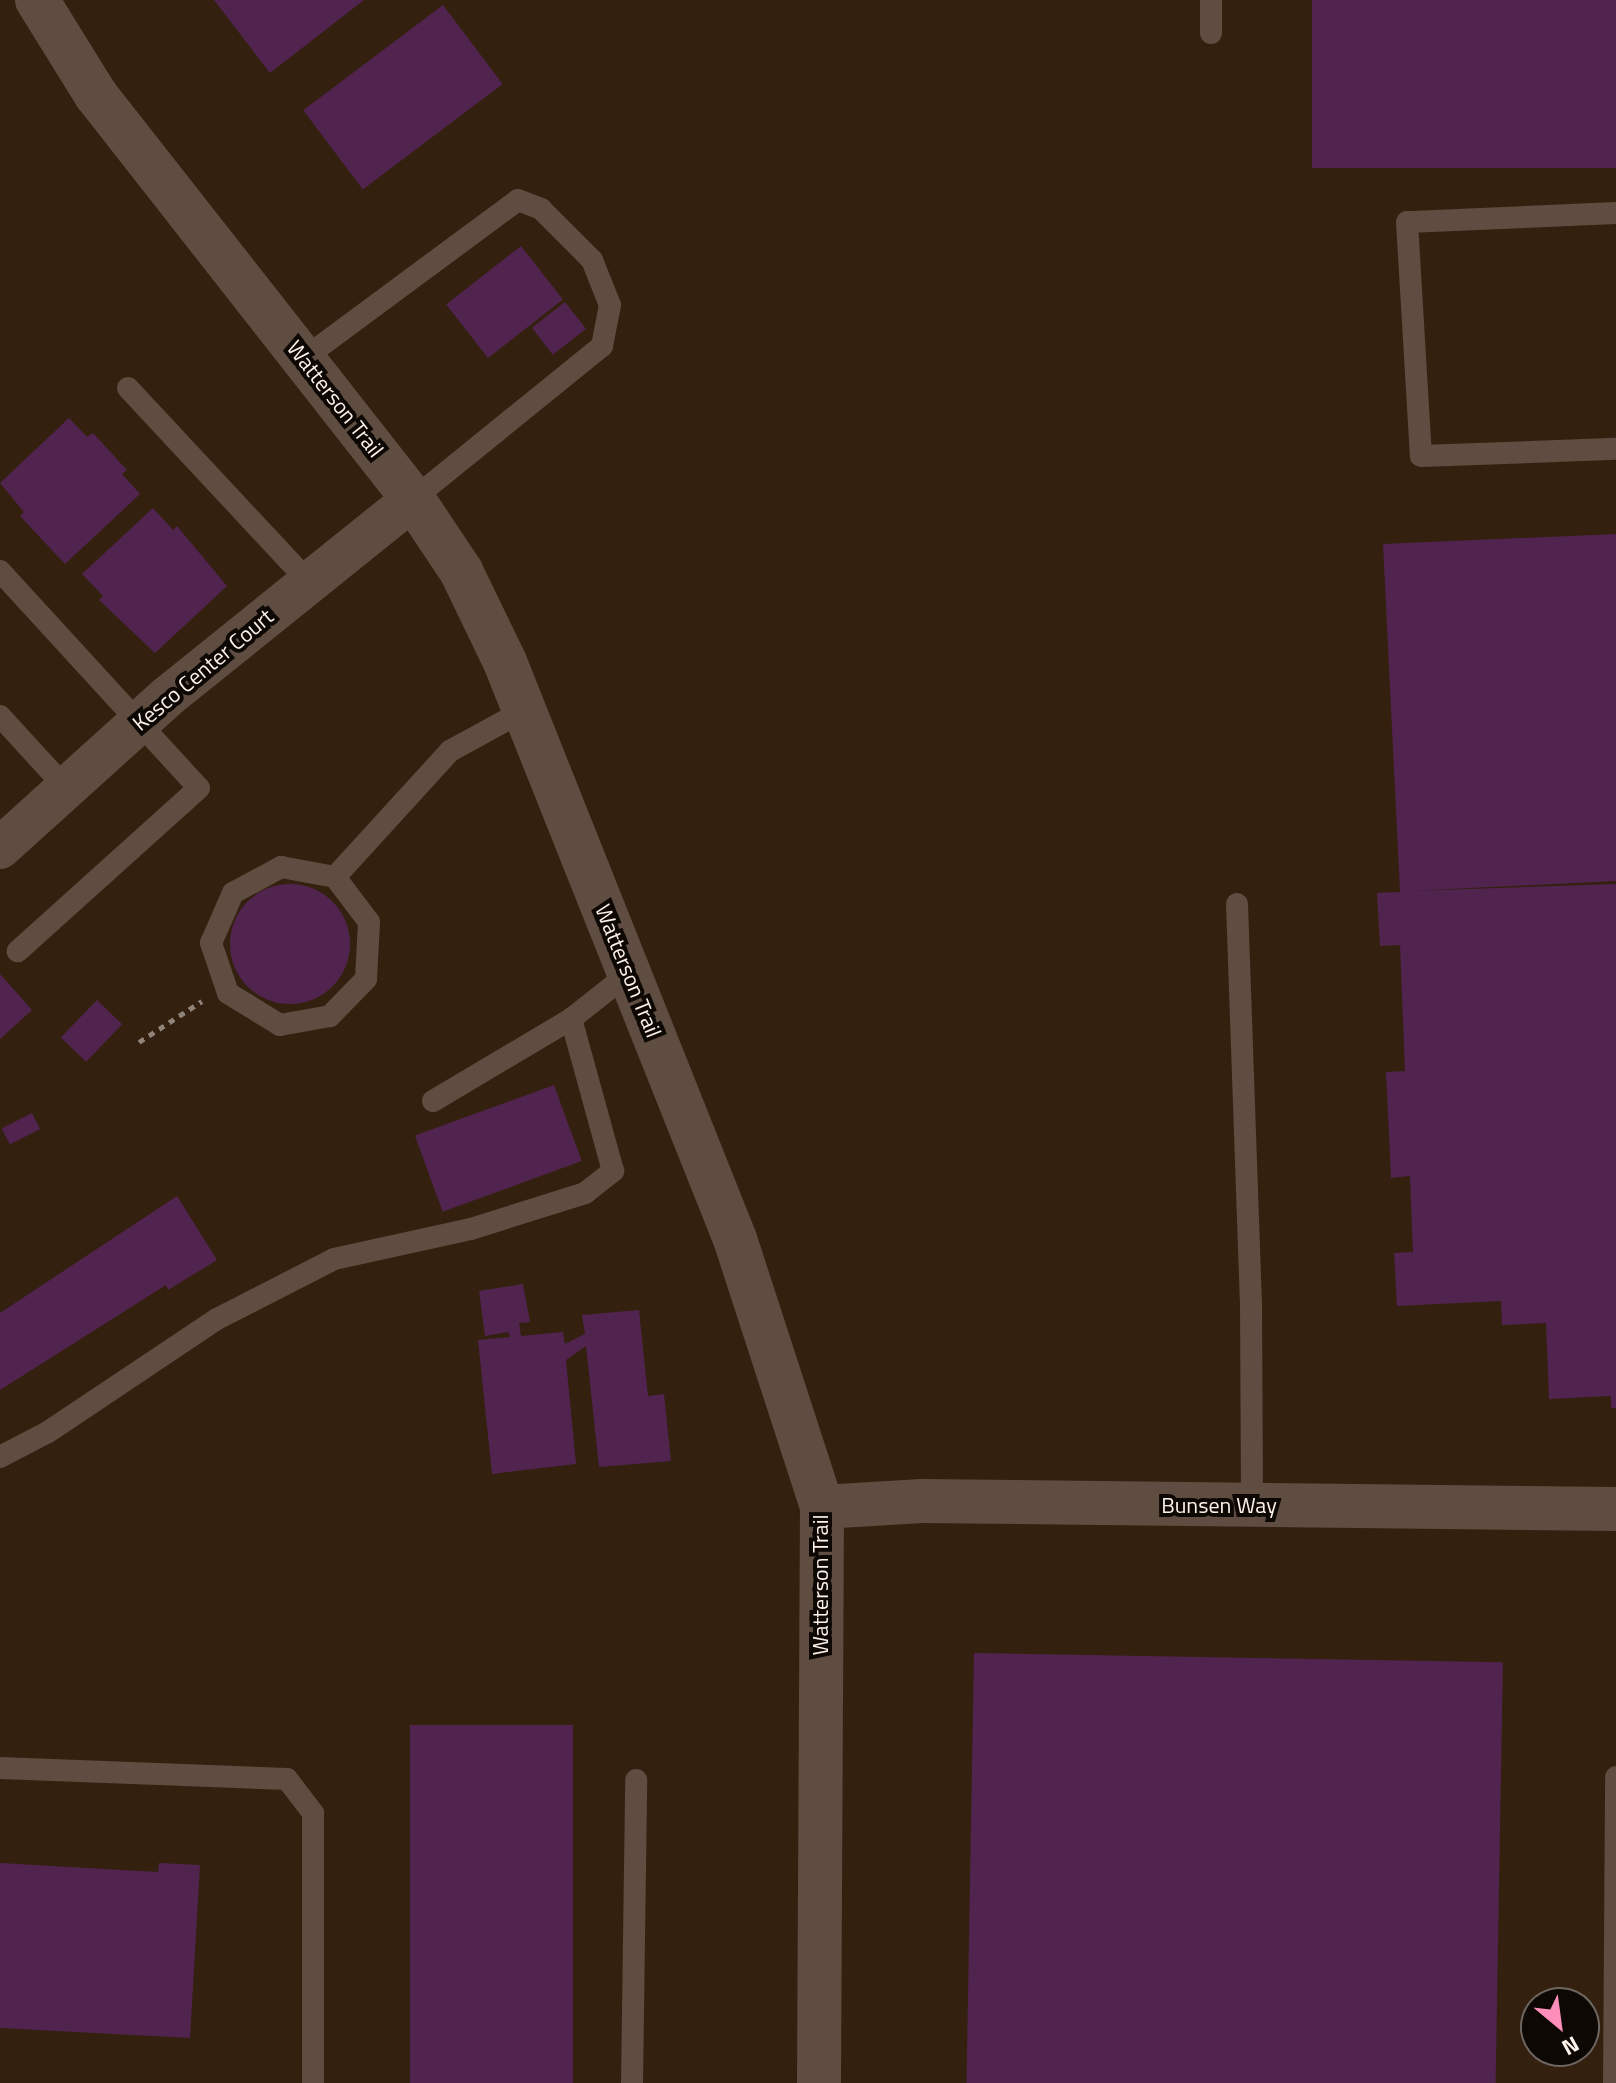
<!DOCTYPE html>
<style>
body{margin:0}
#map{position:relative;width:1616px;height:2083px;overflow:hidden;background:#2a1b10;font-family:"Titillium Web",sans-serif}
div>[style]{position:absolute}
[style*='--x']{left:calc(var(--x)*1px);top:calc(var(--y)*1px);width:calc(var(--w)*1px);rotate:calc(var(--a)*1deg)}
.built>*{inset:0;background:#34200f}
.building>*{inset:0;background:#50244f;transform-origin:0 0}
.round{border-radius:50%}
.path>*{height:5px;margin-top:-2.5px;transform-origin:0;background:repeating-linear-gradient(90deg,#8f8379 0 6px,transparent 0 12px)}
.lane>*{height:22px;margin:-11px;padding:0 11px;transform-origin:11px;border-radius:11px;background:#5e4d40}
.street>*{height:42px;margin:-21px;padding:0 21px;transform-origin:21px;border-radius:21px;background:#5e4d40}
.secondary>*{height:44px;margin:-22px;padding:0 22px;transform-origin:22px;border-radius:22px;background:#5e4d40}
span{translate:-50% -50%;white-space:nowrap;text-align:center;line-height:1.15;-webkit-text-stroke:8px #0e0804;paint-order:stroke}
.street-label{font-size:22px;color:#fcf2ea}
.north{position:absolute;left:1520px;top:1987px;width:80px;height:80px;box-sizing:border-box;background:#0e0804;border:2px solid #6d6660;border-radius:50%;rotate:151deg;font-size:22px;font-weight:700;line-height:32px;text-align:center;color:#fcf2ea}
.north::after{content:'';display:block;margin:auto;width:28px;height:36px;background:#ff8eba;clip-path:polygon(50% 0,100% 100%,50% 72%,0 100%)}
</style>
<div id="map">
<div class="built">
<div style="clip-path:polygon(evenodd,0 0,1616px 0,1616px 2083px,0 2083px,0 0,1536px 2003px,1584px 2003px,1584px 2051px,1536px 2051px,1536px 2003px)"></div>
</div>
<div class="building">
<div style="clip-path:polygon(214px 0,364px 0,270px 73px)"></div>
<div style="left:1312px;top:0;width:304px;height:168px"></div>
<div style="left:443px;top:5px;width:99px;height:175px;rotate:53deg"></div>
<div style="left:521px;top:246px;width:68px;height:95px;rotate:52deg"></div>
<div style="left:565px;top:302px;width:34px;height:42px;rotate:52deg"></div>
<div style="clip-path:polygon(69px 418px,87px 437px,93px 433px,127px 470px,122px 474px,140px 494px,65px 564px,20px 516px,24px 512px,0 483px)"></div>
<div style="clip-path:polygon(153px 508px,173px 530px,177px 526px,227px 586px,155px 653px,99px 600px,103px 596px,82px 574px)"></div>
<div style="clip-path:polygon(1616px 534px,1616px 881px,1409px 891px,1616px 884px,1616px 1408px,1611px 1408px,1611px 1396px,1549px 1399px,1546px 1323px,1502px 1325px,1501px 1301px,1397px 1306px,1394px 1253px,1413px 1252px,1410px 1176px,1391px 1178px,1386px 1072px,1405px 1071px,1400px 945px,1380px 946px,1377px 893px,1400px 892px,1383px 544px)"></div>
<div class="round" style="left:230px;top:884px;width:120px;height:120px"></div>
<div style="clip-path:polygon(0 974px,32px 1010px,0 1039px)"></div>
<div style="left:97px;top:1000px;width:35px;height:52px;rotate:44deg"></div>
<div style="left:554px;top:1085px;width:81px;height:148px;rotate:70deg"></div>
<div style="left:32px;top:1113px;width:18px;height:34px;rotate:63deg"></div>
<div style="clip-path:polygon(177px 1196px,217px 1260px,168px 1290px,166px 1285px,0 1390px,0 1313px)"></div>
<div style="clip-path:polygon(523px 1284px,530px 1322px,519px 1323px,521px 1336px,563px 1332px,565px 1344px,585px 1334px,582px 1315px,639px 1310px,648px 1396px,664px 1394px,671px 1461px,599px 1467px,586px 1346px,566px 1360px,576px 1464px,492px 1474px,478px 1340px,510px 1337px,508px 1332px,485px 1336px,479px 1291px)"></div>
<div style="left:974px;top:1653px;width:529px;height:430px;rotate:1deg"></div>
<div style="left:410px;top:1725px;width:163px;height:358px"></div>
<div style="clip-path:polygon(0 1863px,158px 1872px,159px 1863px,200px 1865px,190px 2038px,0 2028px)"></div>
</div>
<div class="path">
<div style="--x:139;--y:1042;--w:75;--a:-33.1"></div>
</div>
<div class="lane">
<div style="--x:1211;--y:0;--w:33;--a:90"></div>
<div style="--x:1616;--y:213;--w:209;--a:177.5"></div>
<div style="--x:1407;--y:222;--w:234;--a:86.6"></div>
<div style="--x:1421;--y:456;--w:195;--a:-2.1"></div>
<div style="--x:303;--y:359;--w:267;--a:-36.5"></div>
<div style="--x:518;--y:200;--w:25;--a:21"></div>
<div style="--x:541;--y:209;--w:72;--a:45"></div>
<div style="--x:592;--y:260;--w:48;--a:68.2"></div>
<div style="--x:610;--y:305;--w:42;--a:101"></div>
<div style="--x:602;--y:346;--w:243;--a:141"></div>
<div style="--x:128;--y:388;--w:265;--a:47"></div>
<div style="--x:0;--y:571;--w:294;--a:47.5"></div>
<div style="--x:199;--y:788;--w:244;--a:138"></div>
<div style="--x:0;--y:716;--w:98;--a:47.5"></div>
<div style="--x:335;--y:877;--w:56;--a:52.9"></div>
<div style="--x:369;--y:922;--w:57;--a:93"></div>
<div style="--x:366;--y:979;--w:52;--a:134.2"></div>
<div style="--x:330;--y:1016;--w:51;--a:169.8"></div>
<div style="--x:280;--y:1025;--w:61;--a:-148.4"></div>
<div style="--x:228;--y:993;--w:53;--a:-108.8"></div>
<div style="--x:211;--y:943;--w:55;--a:-66.3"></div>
<div style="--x:233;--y:893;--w:55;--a:-28.4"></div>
<div style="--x:281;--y:867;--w:55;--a:10.5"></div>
<div style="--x:335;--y:877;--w:171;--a:-47.6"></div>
<div style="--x:450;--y:751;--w:85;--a:-28.7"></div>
<div style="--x:1237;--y:904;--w:401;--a:88"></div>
<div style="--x:1251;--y:1305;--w:201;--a:89.7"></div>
<div style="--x:433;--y:1101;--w:161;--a:-30.7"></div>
<div style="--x:0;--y:1457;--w:54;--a:-27.5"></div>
<div style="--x:48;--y:1432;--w:203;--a:-33.8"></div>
<div style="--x:217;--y:1319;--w:131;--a:-27.1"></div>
<div style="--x:334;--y:1259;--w:140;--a:-12.4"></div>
<div style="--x:471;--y:1229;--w:120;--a:-17.5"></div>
<div style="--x:585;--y:1193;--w:36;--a:-38"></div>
<div style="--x:613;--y:1171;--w:158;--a:-105.4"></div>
<div style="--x:571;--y:1019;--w:74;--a:-38.4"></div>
<div style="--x:0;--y:1768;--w:287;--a:2.2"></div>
<div style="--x:287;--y:1779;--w:43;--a:52.6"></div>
<div style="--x:313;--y:1813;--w:270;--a:90"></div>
<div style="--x:632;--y:2083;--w:303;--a:-89.2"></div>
<div style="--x:1614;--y:2083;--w:306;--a:-89.6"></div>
</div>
<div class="street">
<div style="--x:0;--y:848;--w:225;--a:-42.1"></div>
<div style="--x:167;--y:697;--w:316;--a:-38.8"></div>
</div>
<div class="secondary">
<div style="--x:37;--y:0;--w:112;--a:58.2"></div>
<div style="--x:96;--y:95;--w:514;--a:51.88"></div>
<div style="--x:413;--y:499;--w:87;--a:56.3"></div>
<div style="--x:461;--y:571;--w:101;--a:64.2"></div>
<div style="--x:505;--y:662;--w:621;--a:68.27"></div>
<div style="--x:735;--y:1239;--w:282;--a:72"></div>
<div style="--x:822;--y:1507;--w:576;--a:90.3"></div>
<div style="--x:822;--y:1507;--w:100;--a:-3.4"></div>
<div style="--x:922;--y:1501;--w:694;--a:0.66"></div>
</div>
<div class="street-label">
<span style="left:335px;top:399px;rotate:52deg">Watterson Trail</span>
<span style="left:203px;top:670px;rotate:-40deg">Kesco Center Court</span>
<span style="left:628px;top:971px;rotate:68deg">Watterson Trail</span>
<span style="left:1219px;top:1506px">Bunsen Way</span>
<span style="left:821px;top:1585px;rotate:-90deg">Watterson Trail</span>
</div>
<div class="north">N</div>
</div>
